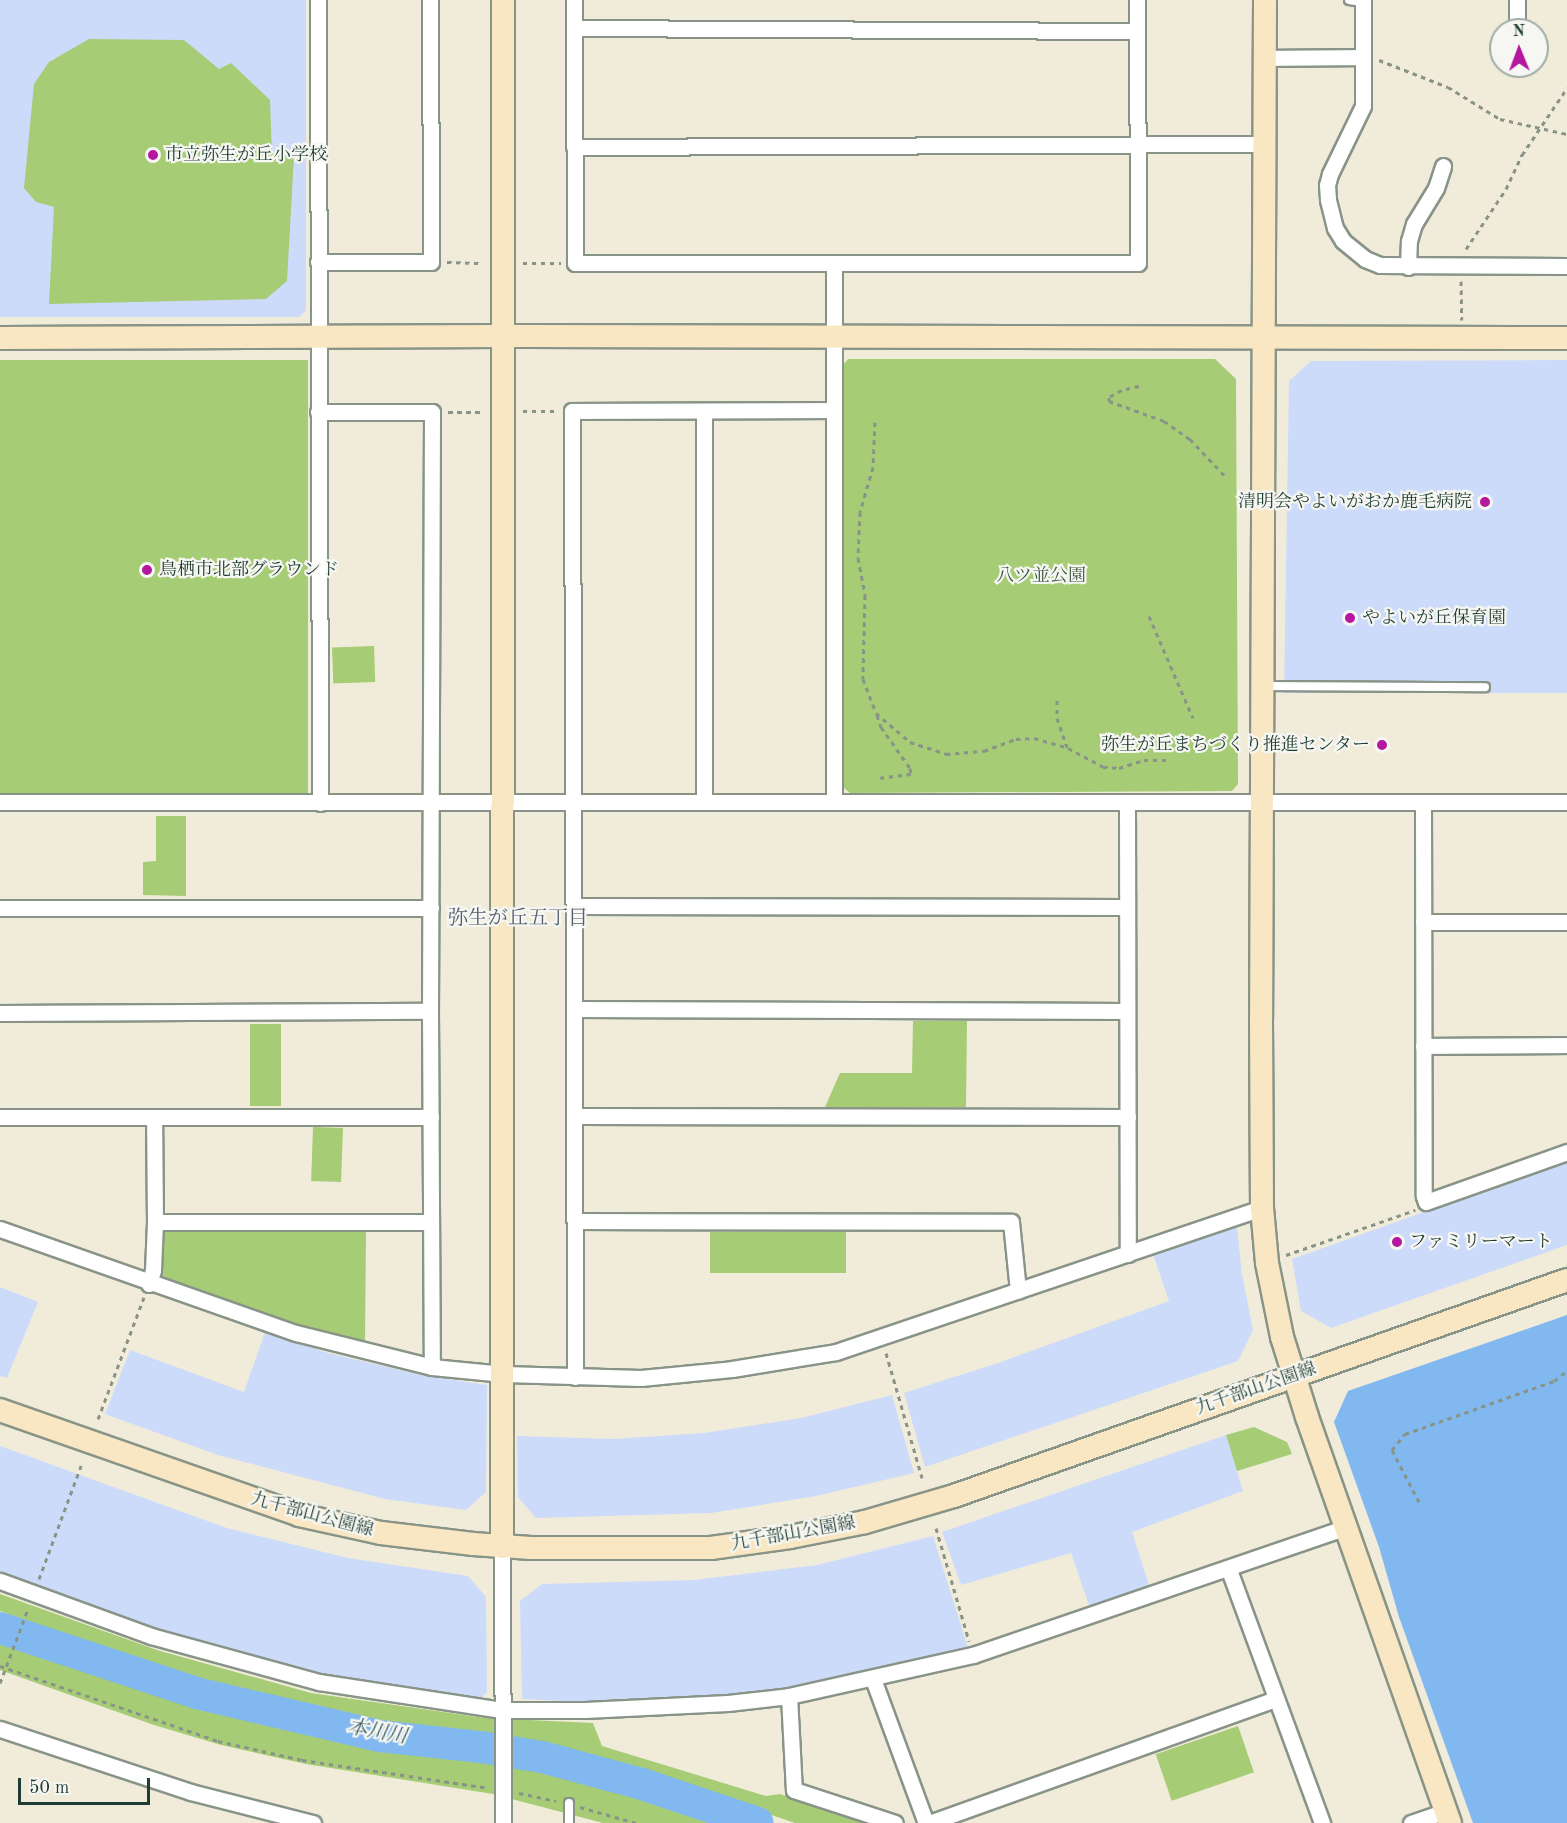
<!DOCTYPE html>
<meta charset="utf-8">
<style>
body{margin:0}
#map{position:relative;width:1567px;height:1823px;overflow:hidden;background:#f1ecda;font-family:"Old Standard TT","Noto Serif JP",serif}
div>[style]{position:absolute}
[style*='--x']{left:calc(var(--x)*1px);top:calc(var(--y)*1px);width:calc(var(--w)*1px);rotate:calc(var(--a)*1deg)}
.built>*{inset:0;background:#cddbfa}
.green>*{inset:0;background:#a6cc75;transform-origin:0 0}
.water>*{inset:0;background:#81b8f0}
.river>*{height:32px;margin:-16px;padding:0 16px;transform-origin:16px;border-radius:16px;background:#81b8f0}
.path>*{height:3px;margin-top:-1.5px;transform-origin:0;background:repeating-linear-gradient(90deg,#889487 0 4.5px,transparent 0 9px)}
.roads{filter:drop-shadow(2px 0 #889487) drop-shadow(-2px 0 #889487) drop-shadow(0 2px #889487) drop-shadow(0 -2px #889487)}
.lane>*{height:8px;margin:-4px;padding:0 4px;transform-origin:4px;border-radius:4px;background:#fff}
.street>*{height:15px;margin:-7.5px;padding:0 7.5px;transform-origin:7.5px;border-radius:7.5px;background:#fff}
.secondary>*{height:22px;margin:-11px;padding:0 11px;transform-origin:11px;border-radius:11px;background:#f9e7c3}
.dots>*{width:16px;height:16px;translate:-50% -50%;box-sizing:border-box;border:3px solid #f6f6f2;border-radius:50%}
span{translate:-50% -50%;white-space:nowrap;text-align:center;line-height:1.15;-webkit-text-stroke:4.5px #f6f6f2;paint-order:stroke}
.poi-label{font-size:18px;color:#1f3d34}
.left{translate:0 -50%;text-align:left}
.right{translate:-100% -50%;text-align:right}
.park-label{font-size:18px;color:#3a5a41}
.street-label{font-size:18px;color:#1f3d34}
.neighbourhood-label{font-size:20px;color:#545e6e}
.water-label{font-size:20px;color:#385c63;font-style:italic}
.north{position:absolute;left:1489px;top:18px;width:60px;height:60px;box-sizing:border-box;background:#f6f6f2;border:2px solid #a0aca6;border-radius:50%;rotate:359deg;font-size:16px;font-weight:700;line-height:24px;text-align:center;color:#1f3d34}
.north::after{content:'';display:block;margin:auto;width:21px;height:27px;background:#b5179e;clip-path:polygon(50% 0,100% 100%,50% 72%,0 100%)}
.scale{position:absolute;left:18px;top:1778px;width:132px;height:27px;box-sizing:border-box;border:3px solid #1f3d34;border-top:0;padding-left:8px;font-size:18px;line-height:21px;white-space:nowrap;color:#1f3d34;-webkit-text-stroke:4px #f6f6f2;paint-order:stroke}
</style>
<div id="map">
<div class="built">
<div style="clip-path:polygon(0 0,306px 0,306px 310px,300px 317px,0 317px)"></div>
<div style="clip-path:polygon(1567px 360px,1567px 693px,1284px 693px,1289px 381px,1311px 361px)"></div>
<div style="clip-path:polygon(1567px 1161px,1567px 1245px,1331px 1328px,1301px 1311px,1292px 1259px)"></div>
<div style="clip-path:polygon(1234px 1224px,1237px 1228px,1242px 1274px,1253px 1330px,1238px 1361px,925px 1467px,904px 1393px,998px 1363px,1169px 1301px,1152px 1251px)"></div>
<div style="clip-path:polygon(0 1287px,38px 1302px,7px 1378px,0 1376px)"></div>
<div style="clip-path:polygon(265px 1332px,328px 1353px,421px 1375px,487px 1385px,486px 1492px,466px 1510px,385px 1499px,218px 1455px,105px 1414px,130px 1350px,244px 1392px)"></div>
<div style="clip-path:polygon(892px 1395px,914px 1473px,816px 1496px,711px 1513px,536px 1518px,518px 1497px,517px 1436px,614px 1439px,704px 1433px,801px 1418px)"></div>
<div style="clip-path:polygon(1226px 1435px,1243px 1491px,1132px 1532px,1150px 1588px,1090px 1608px,1071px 1553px,961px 1585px,942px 1532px)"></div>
<div style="clip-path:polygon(0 1446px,227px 1528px,348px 1558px,468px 1576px,486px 1597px,487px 1692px,480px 1699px,326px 1677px,188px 1641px,0 1574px)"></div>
<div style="clip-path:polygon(933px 1536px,968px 1648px,822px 1683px,701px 1698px,585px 1702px,522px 1699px,520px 1601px,542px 1584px,694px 1580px,817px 1565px)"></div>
</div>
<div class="green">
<div style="clip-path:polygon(89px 39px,184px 40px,219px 69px,231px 63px,270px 100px,272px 153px,294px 157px,287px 281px,266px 299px,49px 304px,54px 207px,36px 202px,24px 188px,34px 84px,49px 62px)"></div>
<div style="clip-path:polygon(848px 359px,1215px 359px,1236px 379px,1238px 784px,1232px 791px,850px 793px,844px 788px,843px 365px)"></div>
<div style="left:0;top:360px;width:308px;height:434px"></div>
<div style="left:374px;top:646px;width:36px;height:42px;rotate:88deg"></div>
<div style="clip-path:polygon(156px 816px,186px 816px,186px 896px,143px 895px,143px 862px,156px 861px)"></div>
<div style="clip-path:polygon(913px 1021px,967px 1021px,966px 1107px,825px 1107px,840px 1073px,912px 1073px)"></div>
<div style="left:250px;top:1024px;width:31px;height:82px"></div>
<div style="left:313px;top:1127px;width:30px;height:54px;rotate:2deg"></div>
<div style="clip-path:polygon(168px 1228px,366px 1229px,365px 1344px,310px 1329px,167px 1281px,162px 1274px,162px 1234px)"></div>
<div style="left:710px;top:1232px;width:136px;height:41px"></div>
<div style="clip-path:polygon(1254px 1427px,1287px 1442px,1292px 1454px,1237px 1471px,1226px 1435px)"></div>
<div style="clip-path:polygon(0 1594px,157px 1650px,311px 1693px,485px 1718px,593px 1723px,602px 1746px,766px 1796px,780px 1794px,864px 1823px,795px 1823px,629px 1767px,530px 1743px,370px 1721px,235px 1693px,0 1611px)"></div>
<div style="clip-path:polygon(0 1635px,235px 1717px,372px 1746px,499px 1763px,620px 1790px,716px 1823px,603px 1823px,493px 1794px,306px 1764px,221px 1745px,154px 1725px,0 1670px)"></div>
<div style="left:1238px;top:1726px;width:49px;height:87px;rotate:71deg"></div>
</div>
<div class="water">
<div style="clip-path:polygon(1567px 1315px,1567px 1823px,1473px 1823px,1399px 1617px,1379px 1547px,1334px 1422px,1348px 1391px)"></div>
</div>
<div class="river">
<div style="--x:0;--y:1628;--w:206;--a:18.3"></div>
<div style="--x:196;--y:1693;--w:188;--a:13.2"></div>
<div style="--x:379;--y:1736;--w:103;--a:6.2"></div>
<div style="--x:481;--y:1747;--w:62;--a:9.3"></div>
<div style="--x:542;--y:1757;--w:104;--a:15.1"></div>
<div style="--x:642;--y:1784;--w:122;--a:18.6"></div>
</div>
<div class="path">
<div style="--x:1379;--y:60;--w:74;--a:21.4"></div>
<div style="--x:1448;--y:87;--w:61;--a:31.6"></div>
<div style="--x:1500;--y:119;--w:69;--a:12.6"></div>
<div style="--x:1466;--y:249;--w:72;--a:-56.3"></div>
<div style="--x:1506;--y:189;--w:38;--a:-65"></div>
<div style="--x:1522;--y:155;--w:81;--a:-56.1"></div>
<div style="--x:447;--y:262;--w:36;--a:2"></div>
<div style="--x:523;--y:263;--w:38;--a:0"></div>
<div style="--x:1461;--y:281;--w:39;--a:89"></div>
<div style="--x:1139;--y:386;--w:17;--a:167"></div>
<div style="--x:1122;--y:390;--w:15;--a:152"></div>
<div style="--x:1109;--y:397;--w:4;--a:90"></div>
<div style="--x:1109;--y:401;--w:59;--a:20"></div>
<div style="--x:1164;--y:421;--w:32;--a:35"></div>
<div style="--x:1190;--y:439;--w:51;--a:46.6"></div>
<div style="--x:523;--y:411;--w:32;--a:0"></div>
<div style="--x:448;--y:412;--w:35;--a:0"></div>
<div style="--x:875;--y:422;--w:45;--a:92.5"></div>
<div style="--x:873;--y:467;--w:47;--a:106.1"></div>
<div style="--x:860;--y:512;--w:46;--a:92.5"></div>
<div style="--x:858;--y:558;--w:38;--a:79"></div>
<div style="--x:865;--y:595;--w:84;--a:91.4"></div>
<div style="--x:863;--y:679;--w:36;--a:69"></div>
<div style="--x:876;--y:713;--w:45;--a:40.5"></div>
<div style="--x:910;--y:742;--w:38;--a:18"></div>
<div style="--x:946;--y:754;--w:38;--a:-5"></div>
<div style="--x:984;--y:751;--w:34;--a:-21"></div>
<div style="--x:1016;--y:739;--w:18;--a:-3"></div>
<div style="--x:1034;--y:738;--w:35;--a:16"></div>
<div style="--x:1068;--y:748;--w:40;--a:28"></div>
<div style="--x:1103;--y:767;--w:16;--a:4"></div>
<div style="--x:1119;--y:768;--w:26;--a:-18"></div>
<div style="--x:1144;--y:760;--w:25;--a:0"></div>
<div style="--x:1149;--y:616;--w:111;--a:66.7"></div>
<div style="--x:1057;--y:700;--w:18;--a:90"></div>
<div style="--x:1057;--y:718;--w:31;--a:71"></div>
<div style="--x:877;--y:715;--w:13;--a:72"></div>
<div style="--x:881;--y:727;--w:50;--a:54.7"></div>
<div style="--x:910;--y:768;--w:6;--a:81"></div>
<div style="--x:911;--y:774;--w:31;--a:173"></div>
<div style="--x:1286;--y:1255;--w:137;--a:-19.2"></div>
<div style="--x:886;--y:1353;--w:130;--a:73.9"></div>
<div style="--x:98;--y:1419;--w:130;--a:-69.3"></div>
<div style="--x:1419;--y:1502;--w:59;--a:-117.4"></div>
<div style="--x:1392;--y:1450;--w:21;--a:-51"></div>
<div style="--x:1405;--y:1434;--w:158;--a:-19.6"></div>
<div style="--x:1554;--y:1381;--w:16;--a:-38"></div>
<div style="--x:936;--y:1528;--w:118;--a:73.7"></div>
<div style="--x:39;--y:1579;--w:121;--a:-69.6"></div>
<div style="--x:0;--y:1666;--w:231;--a:19"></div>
<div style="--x:218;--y:1741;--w:86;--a:12.7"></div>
<div style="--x:302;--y:1760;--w:189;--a:8.5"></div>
<div style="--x:0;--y:1683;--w:79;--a:-69.3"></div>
<div style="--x:519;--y:1793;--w:38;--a:12"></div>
<div style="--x:580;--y:1807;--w:58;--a:15.9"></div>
</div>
<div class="roads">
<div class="lane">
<div style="--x:1349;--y:0;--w:13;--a:9"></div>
<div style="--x:1265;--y:686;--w:220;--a:0.3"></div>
<div style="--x:569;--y:1803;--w:20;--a:90"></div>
</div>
<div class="street">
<div style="--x:318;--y:0;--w:803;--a:89.86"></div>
<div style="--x:574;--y:0;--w:263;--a:89.8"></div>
<div style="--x:575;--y:263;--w:563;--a:0"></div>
<div style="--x:1138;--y:263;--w:263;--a:-90.2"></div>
<div style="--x:1363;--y:0;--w:106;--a:90"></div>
<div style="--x:1363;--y:106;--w:76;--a:115.9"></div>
<div style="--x:1330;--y:174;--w:11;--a:105"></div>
<div style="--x:1327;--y:185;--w:15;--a:86"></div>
<div style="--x:1328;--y:200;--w:29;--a:76"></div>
<div style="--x:1335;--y:228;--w:15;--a:58"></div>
<div style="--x:1343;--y:241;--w:28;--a:39"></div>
<div style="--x:1365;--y:259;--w:16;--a:22"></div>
<div style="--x:1380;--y:265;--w:187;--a:0.3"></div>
<div style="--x:1517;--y:0;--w:30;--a:90"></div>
<div style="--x:574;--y:28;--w:563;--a:0.31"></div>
<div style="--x:1265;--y:58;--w:97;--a:-0.6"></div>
<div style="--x:574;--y:147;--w:691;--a:-0.25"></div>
<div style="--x:318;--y:262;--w:113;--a:0"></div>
<div style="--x:431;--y:262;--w:262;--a:-90.2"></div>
<div style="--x:1408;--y:267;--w:26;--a:-88"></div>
<div style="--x:1409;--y:241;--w:18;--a:-74"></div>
<div style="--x:1414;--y:224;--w:42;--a:-58.6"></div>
<div style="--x:1436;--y:188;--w:23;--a:-72"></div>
<div style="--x:318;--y:412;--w:114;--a:0"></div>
<div style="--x:432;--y:412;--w:599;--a:90.19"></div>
<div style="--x:430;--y:1011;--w:356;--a:89.7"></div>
<div style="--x:704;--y:801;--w:390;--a:-90"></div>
<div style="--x:834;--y:801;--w:538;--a:-90"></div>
<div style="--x:0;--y:802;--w:1567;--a:0"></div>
<div style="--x:1127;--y:802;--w:452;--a:89.9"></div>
<div style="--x:1423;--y:802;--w:394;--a:89.9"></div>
<div style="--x:1424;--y:1196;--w:6;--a:72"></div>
<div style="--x:1426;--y:1202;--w:150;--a:-19.5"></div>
<div style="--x:574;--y:906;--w:553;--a:0.1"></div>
<div style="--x:0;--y:908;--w:431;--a:0"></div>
<div style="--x:1423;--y:922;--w:144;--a:0"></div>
<div style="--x:575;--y:1009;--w:552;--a:0.21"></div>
<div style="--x:0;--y:1013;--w:430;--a:-0.3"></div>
<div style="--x:1423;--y:1046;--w:144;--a:-0.4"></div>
<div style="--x:574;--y:1116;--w:554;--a:0.1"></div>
<div style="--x:0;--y:1117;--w:431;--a:0"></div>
<div style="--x:575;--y:1221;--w:436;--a:0.1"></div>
<div style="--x:1011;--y:1222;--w:69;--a:84.2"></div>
<div style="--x:155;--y:1222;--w:276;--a:0"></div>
<div style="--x:0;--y:1229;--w:314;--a:19.4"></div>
<div style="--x:296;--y:1333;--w:140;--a:14"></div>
<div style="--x:432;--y:1367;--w:72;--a:5.6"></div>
<div style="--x:504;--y:1374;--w:137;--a:1.7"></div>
<div style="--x:641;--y:1378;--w:91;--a:-5.6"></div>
<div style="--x:732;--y:1369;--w:105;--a:-9.3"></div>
<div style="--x:836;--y:1352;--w:450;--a:-18.7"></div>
<div style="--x:149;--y:1284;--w:15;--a:-74"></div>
<div style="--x:153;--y:1270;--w:48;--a:-87.6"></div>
<div style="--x:155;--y:1222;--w:105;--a:-90.5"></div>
<div style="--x:575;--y:1377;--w:966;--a:-90.18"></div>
<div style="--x:572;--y:411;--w:262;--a:-0.2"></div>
<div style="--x:502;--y:1547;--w:276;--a:89.8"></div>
<div style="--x:1229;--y:1570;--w:270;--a:69.8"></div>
<div style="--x:0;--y:1581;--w:161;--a:20"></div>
<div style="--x:151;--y:1636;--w:174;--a:15.3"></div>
<div style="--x:319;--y:1682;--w:185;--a:8.7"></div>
<div style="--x:502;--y:1710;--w:83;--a:0"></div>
<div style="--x:585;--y:1710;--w:143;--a:-2.8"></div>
<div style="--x:728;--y:1703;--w:61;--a:-6.5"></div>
<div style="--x:789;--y:1696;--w:189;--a:-12.6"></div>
<div style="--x:973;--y:1655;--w:394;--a:-18.9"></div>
<div style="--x:873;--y:1679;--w:153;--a:69.8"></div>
<div style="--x:789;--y:1696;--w:94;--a:87"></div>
<div style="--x:794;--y:1790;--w:106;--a:18.1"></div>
<div style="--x:0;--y:1729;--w:201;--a:18.3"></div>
<div style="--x:191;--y:1792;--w:126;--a:14.3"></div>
<div style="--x:929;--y:1823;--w:368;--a:-19.7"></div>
<div style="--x:1411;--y:1823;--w:37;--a:-19"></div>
</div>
<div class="secondary">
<div style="--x:1265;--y:0;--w:1019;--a:90.22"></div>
<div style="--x:1261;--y:1019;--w:189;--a:89.7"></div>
<div style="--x:1262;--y:1208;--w:55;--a:84.8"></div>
<div style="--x:1267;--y:1263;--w:76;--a:78.5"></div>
<div style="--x:1282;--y:1337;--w:84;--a:72.6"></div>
<div style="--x:1307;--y:1417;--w:430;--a:70.6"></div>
<div style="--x:0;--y:338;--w:527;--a:-0.22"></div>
<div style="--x:527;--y:336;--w:1040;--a:0.11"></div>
<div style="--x:0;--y:1410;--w:317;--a:19.3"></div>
<div style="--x:299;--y:1515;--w:84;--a:12.4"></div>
<div style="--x:381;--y:1533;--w:93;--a:6.8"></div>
<div style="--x:473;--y:1544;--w:58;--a:3.9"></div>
<div style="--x:531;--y:1548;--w:180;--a:0"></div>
<div style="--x:711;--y:1548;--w:80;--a:-7.9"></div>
<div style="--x:790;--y:1537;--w:76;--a:-11.3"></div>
<div style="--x:865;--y:1522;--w:93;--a:-16.3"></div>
<div style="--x:954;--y:1496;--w:650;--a:-19.41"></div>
<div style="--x:502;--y:1547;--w:1547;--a:-89.96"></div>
</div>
</div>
<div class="dots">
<div style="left:153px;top:155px;background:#b5179e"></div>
<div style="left:1485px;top:502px;background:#b5179e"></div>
<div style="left:147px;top:570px;background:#b5179e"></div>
<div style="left:1350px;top:618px;background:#b5179e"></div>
<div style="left:1382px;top:745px;background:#b5179e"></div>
<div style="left:1397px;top:1242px;background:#b5179e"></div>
</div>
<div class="poi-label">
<span class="left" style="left:165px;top:155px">市立弥生が丘小学校</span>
<span class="right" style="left:1472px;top:502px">清明会やよいがおか鹿毛病院</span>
<span class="left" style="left:159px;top:570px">鳥栖市北部グラウンド</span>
<span class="left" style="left:1362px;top:618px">やよいが丘保育園</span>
<span class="right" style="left:1370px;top:745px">弥生が丘まちづくり推進センター</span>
<span class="left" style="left:1409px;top:1242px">ファミリーマート</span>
</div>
<div class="park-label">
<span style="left:1041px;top:576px">八ツ並公園</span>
</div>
<div class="street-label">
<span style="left:1256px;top:1389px;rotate:-19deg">九千部山公園線</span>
<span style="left:312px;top:1515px;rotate:15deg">九千部山公園線</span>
<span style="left:793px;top:1534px;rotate:-10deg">九千部山公園線</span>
</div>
<div class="neighbourhood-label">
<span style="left:518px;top:919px">弥生が丘五丁目</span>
</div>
<div class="water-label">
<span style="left:377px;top:1733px;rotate:10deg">本川川</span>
</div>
<div class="north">N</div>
<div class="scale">50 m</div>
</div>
